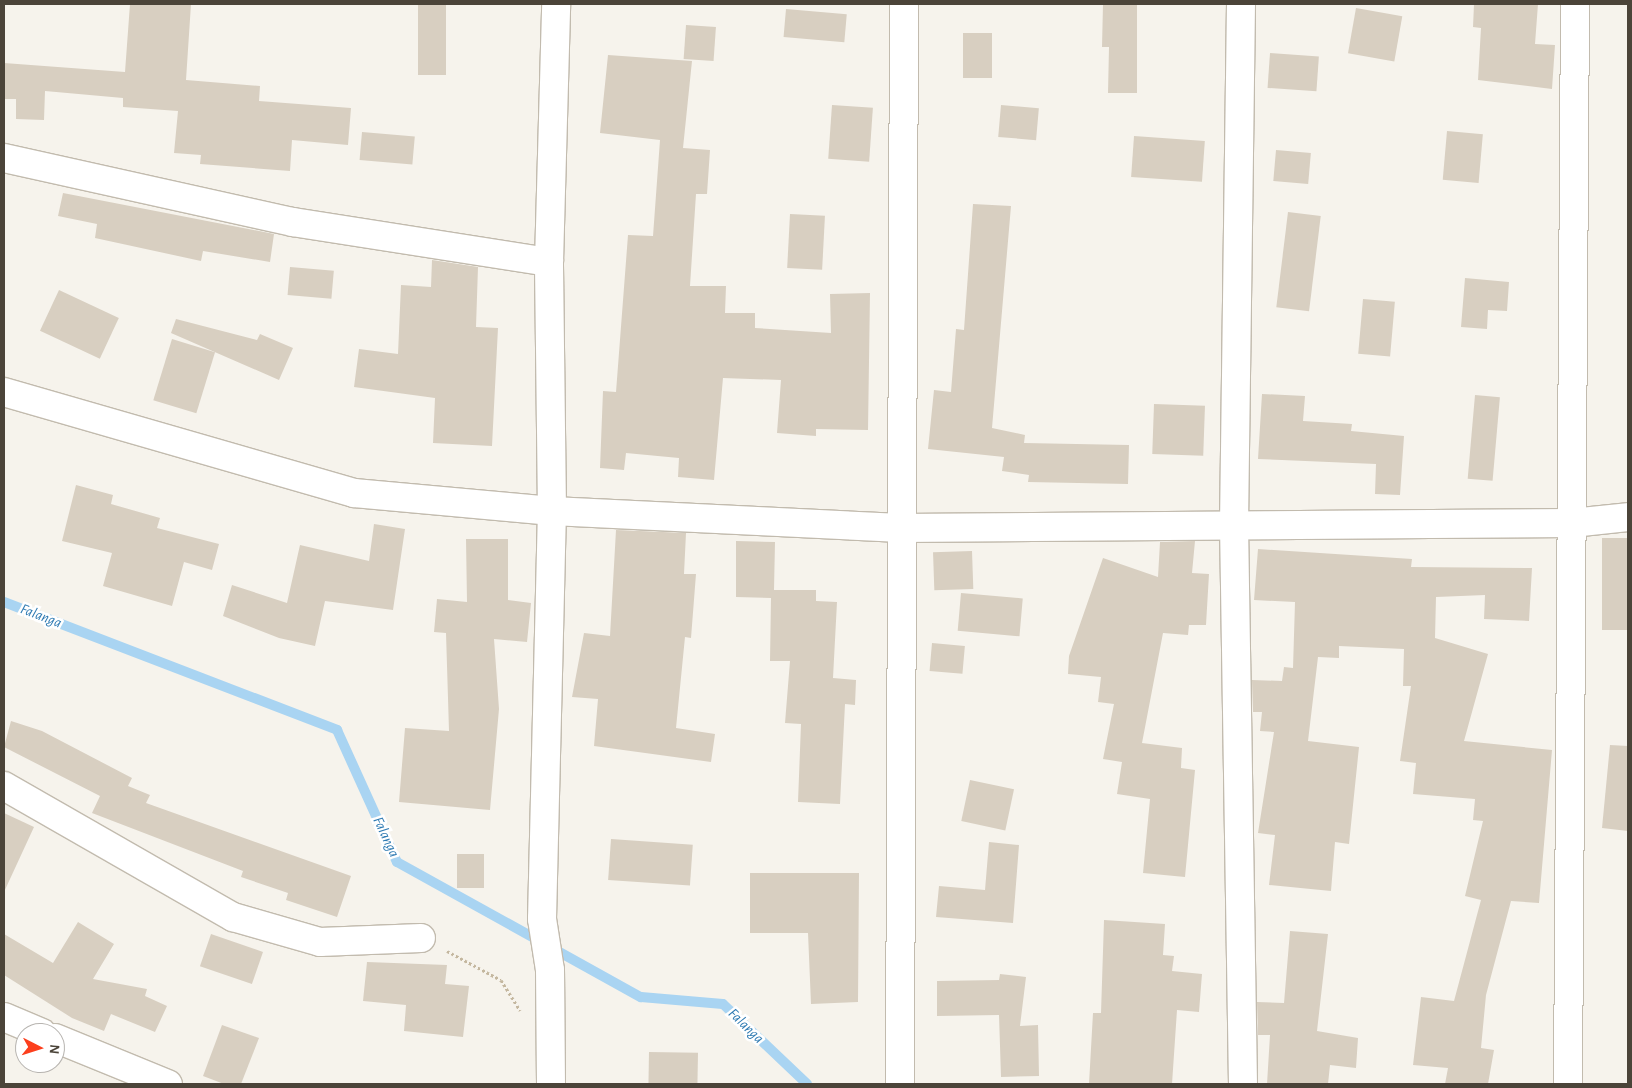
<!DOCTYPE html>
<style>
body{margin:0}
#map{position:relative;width:1632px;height:1088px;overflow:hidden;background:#f6f3ec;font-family:"Alegreya Sans",sans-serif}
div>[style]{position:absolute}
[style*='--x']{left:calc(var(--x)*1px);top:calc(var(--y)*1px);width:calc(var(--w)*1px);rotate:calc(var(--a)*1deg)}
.stream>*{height:10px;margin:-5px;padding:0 5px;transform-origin:5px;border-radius:5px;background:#a9d4f2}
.building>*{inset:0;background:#d8cfc1;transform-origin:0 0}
.path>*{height:3px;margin-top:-1.5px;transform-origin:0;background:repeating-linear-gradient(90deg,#c4b79f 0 2.5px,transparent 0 5px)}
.roads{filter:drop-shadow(1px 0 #c2bbae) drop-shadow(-1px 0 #c2bbae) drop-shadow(0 1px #c2bbae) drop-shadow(0 -1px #c2bbae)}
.minor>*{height:28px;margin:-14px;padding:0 14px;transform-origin:14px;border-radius:14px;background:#fff}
span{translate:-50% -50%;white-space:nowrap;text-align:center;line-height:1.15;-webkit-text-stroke:5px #fff;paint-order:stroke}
.water-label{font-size:15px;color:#2e7ab2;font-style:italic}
.frame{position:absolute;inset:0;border:5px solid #4b4439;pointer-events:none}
.north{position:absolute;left:15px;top:1023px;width:50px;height:50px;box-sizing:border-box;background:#fff;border:1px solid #b7b4b0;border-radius:50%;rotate:95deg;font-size:14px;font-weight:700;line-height:20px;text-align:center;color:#4b4439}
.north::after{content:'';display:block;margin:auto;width:18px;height:22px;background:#fc3f1d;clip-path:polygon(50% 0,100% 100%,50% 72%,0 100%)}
</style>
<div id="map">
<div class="stream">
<div style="--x:4;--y:602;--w:357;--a:21"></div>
<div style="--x:337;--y:730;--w:145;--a:65.6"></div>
<div style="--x:397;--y:862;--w:279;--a:29"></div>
<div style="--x:641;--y:997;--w:82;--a:4.9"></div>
<div style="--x:723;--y:1004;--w:116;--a:43.6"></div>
</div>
<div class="building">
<div style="clip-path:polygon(130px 4px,191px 4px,186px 80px,260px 86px,259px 101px,351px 108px,348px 145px,292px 140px,290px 171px,200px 164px,201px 155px,174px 153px,178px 111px,123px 107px,123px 98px,45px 91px,44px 120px,16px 119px,16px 99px,4px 99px,4px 63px,125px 72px)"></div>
<div style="left:418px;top:4px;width:28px;height:71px"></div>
<div style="clip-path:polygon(1103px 4px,1137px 4px,1137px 93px,1108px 93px,1109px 47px,1102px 47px)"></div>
<div style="clip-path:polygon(1474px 4px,1538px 4px,1535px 44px,1555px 45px,1552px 89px,1478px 80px,1481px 28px,1473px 27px)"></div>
<div style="left:1356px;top:8px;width:47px;height:46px;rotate:10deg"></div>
<div style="left:786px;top:9px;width:61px;height:28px;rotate:5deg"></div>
<div style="left:686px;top:25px;width:30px;height:34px;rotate:4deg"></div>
<div style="left:963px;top:33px;width:29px;height:45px"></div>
<div style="left:1270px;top:53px;width:49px;height:35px;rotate:4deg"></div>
<div style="clip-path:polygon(608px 55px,692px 61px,683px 148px,710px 150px,707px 194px,696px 194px,690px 286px,726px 286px,725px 313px,755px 313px,755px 328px,831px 333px,830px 294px,870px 293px,868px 430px,816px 429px,816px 436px,777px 433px,781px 380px,723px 378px,714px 480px,678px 477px,679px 458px,626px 453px,624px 470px,600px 468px,603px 391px,616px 392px,628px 235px,653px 236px,660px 140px,600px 133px)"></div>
<div style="left:832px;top:105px;width:41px;height:54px;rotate:4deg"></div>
<div style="left:1001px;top:105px;width:38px;height:32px;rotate:5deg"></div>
<div style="left:1447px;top:131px;width:36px;height:49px;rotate:5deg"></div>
<div style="left:362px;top:132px;width:53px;height:28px;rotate:5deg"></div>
<div style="left:1134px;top:136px;width:71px;height:41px;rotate:4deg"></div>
<div style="left:1276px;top:150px;width:35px;height:31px;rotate:5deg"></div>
<div style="clip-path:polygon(63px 193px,274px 234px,270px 262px,203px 251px,201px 261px,95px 238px,97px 224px,58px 216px)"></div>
<div style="clip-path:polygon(973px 204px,1011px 206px,992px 428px,1025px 435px,1024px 443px,1129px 445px,1128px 484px,1028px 482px,1029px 475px,1002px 471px,1004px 457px,928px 449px,934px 390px,951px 392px,956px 329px,964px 330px)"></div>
<div style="left:1288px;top:212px;width:33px;height:96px;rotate:7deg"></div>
<div style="left:790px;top:214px;width:35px;height:54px;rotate:3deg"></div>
<div style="clip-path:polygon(432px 260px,478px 267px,476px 327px,498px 328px,492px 446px,433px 443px,435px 398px,354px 387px,359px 349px,398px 354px,401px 285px,431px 287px)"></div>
<div style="left:290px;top:267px;width:44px;height:28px;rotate:5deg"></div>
<div style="clip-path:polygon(1465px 278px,1509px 282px,1507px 311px,1488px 310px,1487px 329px,1461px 327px)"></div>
<div style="left:59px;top:290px;width:66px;height:45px;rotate:25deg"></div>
<div style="left:1363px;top:299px;width:32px;height:55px;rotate:5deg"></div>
<div style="clip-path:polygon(176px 319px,257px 340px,260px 334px,293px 348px,279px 380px,171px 333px)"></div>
<div style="left:172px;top:339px;width:45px;height:64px;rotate:17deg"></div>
<div style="clip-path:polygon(1262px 394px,1305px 396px,1303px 421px,1352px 424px,1351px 431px,1404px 436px,1400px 495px,1375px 494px,1376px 464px,1258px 459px)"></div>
<div style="left:1475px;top:395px;width:25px;height:84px;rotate:5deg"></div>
<div style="left:1154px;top:404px;width:51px;height:50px;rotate:2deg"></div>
<div style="clip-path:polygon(76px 485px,113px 495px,111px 504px,160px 518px,157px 528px,219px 544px,212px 570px,184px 562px,172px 606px,103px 586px,112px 553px,62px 541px)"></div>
<div style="clip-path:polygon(374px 524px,405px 529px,393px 610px,325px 601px,315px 646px,279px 638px,223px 616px,232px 585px,287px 603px,300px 545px,369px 561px)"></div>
<div style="clip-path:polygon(616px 530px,686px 533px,684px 574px,696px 574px,691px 638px,685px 637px,676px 728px,715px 734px,711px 762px,594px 746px,598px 699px,572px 697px,584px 633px,610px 636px)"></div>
<div style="left:1602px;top:538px;width:26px;height:92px"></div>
<div style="clip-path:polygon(466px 539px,508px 539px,508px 600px,531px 603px,527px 642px,494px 639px,499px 709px,490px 810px,399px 802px,405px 728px,449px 731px,446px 633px,434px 632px,437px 599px,467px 602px)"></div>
<div style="clip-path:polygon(736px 541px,775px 542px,774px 590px,816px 590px,816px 601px,837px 602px,833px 678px,856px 680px,855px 705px,845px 704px,840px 804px,798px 802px,801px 724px,785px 723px,790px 661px,770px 661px,771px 598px,736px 597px)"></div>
<div style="clip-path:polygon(1195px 541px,1192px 573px,1209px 574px,1206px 625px,1189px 625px,1188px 635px,1163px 633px,1142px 743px,1182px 748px,1181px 768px,1195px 770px,1185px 877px,1143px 873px,1150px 799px,1117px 794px,1122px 762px,1103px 759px,1114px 704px,1098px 702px,1101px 677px,1068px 674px,1069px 656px,1103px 558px,1158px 577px,1160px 542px)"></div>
<div style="clip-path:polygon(1258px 549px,1412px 559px,1411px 567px,1532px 568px,1529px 621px,1484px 619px,1485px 595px,1436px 597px,1435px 638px,1488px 654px,1464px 741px,1552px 750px,1539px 903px,1511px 901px,1486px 995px,1481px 1048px,1494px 1050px,1488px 1084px,1445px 1084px,1448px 1068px,1413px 1065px,1421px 997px,1454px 1001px,1481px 900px,1465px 896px,1483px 821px,1473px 820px,1475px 799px,1413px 794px,1416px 763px,1400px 761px,1411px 686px,1403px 686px,1404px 649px,1339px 646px,1339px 658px,1318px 657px,1308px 741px,1359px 747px,1349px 844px,1335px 842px,1331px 891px,1269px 885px,1275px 835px,1258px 833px,1274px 732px,1260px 731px,1262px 712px,1253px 712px,1252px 680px,1282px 681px,1284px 667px,1293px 668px,1295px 602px,1254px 600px)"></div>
<div style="left:972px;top:551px;width:38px;height:39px;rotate:88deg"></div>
<div style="left:961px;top:593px;width:62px;height:38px;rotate:5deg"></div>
<div style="left:932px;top:643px;width:33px;height:28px;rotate:5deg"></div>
<div style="clip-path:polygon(11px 721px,42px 731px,132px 778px,128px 786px,150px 795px,146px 803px,351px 876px,337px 917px,286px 900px,288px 893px,241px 877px,243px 871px,92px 813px,100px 796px,4px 747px)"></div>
<div style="clip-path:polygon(1610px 745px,1628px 746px,1628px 831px,1602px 828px)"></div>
<div style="left:970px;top:780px;width:45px;height:42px;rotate:12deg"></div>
<div style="clip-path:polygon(4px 813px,34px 827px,4px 892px)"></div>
<div style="left:611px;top:839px;width:82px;height:41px;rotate:4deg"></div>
<div style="clip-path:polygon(989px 842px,1019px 845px,1013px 923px,936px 917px,939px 886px,985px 890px)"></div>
<div style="left:457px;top:854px;width:27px;height:34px"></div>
<div style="clip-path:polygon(750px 873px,859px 873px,858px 1002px,811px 1004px,808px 933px,750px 933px)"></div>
<div style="clip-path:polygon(1104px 920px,1165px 924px,1163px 955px,1174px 956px,1172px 971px,1202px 974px,1199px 1012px,1177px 1010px,1172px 1084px,1089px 1084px,1093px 1013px,1101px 1013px)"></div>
<div style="clip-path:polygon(78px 922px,114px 944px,93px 979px,147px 989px,145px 996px,167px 1006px,155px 1032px,111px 1014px,104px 1031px,72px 1018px,4px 975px,4px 934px,53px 963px)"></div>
<div style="clip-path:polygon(1290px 931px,1328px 934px,1317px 1031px,1358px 1038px,1356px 1068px,1330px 1065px,1328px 1084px,1267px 1084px,1270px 1035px,1258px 1035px,1257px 1002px,1284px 1003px)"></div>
<div style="left:211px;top:934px;width:55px;height:34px;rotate:19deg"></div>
<div style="clip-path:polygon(367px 962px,447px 965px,445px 984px,469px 986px,463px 1037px,404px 1031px,406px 1005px,363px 1001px)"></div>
<div style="clip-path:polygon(1000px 974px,1026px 977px,1020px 1026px,1038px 1025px,1039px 1076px,1001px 1077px,999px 1015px,937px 1016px,937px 981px,999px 980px)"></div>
<div style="clip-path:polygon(222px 1025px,259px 1038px,241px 1084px,224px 1084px,203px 1076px)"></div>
<div style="left:649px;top:1052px;width:49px;height:32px;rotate:1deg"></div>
</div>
<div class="path">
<div style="--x:447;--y:951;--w:61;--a:28.2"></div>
<div style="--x:501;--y:980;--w:36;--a:58"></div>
</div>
<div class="roads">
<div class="minor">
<div style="--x:1241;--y:4;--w:520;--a:90.77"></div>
<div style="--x:1234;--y:524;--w:560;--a:89.08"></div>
<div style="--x:4;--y:158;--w:296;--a:12.5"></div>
<div style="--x:293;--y:222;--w:259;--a:8.9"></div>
<div style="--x:4;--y:392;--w:364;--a:16.1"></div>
<div style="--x:354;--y:493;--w:199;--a:5.2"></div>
<div style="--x:552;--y:511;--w:349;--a:2.8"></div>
<div style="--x:901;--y:528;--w:671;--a:-0.43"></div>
<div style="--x:1572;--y:523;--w:56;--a:-6.1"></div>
<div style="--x:4;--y:786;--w:264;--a:29.8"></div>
<div style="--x:233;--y:917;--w:91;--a:16"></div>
<div style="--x:320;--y:942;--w:101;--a:-2.3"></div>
<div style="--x:4;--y:1017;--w:41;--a:22.8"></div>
<div style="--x:55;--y:1038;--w:122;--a:22.2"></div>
<div style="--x:551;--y:1084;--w:114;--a:-90.5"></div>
<div style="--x:550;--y:970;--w:52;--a:-98.9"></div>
<div style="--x:542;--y:919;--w:408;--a:-88.6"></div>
<div style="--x:552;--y:511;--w:249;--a:-90.7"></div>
<div style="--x:549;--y:262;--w:258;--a:-88.4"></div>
<div style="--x:900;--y:1084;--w:1080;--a:-89.79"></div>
<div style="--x:1568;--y:1084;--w:1080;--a:-89.63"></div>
</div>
</div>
<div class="water-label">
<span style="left:41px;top:616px;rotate:21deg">Falanga</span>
<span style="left:386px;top:837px;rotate:65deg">Falanga</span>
<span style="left:746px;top:1026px;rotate:44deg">Falanga</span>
</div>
<div class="frame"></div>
<div class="north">N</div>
</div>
